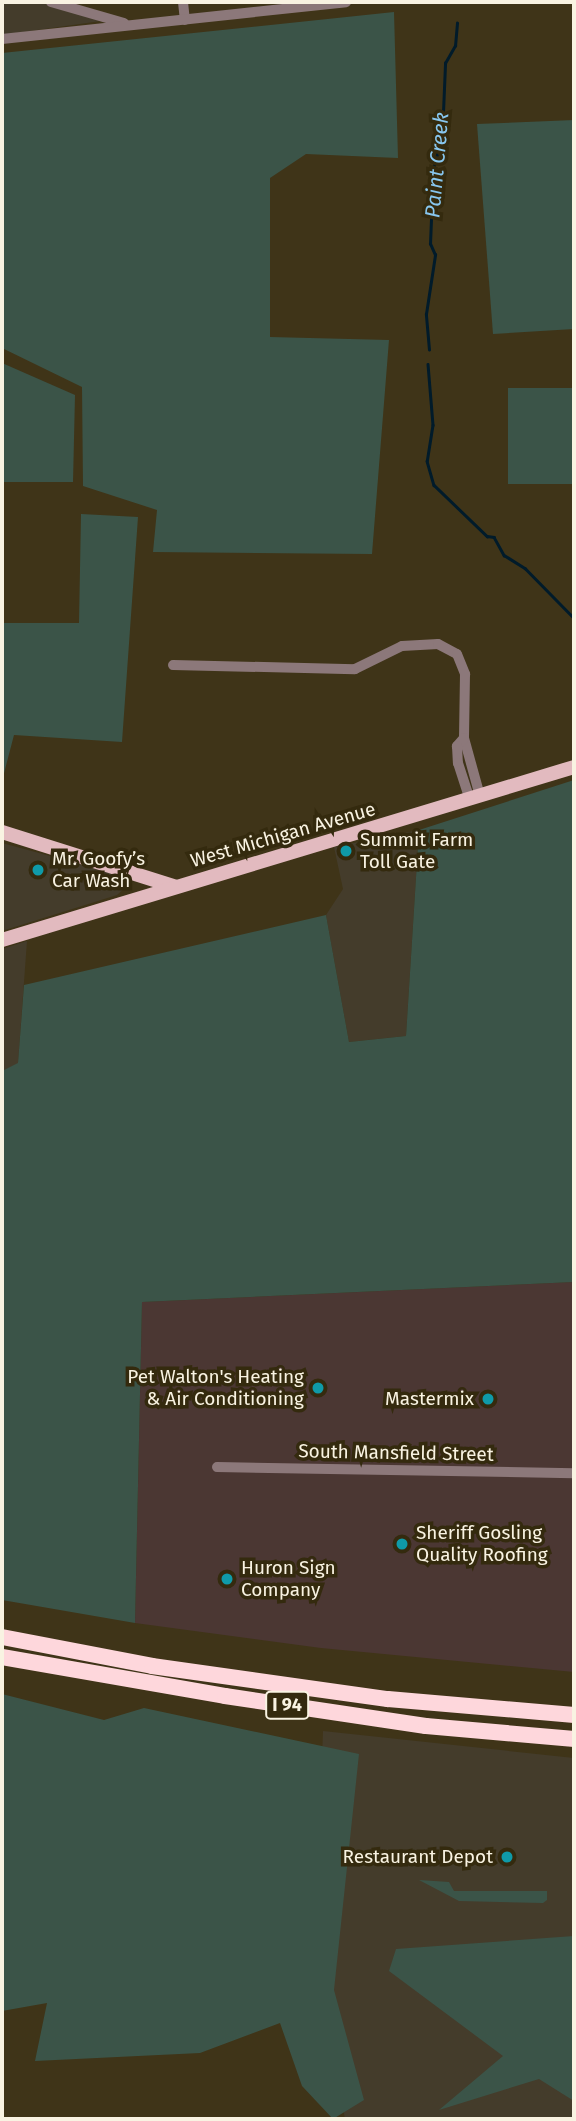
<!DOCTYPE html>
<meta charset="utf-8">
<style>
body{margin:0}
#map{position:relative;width:576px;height:2121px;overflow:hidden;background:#3f3418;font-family:"Fira Sans",sans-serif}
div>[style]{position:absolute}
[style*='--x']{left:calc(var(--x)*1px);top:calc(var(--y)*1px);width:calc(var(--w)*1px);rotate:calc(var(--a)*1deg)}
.commercial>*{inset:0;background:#443c2b}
.industrial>*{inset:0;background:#4b3733}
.green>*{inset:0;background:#3b5448;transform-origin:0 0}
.stream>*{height:2.5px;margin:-1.25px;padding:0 1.25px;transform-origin:1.25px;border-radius:1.25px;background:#011b2a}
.minor>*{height:10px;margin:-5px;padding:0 5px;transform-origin:5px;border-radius:5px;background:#8c787a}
.major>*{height:14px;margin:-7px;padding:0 7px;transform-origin:7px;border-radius:7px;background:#e2babf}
.highway>*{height:16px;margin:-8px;padding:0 8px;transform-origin:8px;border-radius:8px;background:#fed7dc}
.dots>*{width:19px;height:19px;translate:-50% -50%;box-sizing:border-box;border:4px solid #342a0e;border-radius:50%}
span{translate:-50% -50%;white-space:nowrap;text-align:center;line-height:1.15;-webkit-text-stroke:7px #342a0e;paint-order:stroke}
.shield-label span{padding:2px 5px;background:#342a0e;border:2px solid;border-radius:5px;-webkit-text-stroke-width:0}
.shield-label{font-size:18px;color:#f9f3e2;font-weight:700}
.street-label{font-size:19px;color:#f9f3e2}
.poi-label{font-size:19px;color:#f9f3e2}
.left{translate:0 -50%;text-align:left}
.right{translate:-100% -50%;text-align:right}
.water-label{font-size:21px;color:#88c7ef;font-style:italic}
.frame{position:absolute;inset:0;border:4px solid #f9f3e2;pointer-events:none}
</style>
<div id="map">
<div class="commercial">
<div style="clip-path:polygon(2px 2px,44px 2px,101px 21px,2px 35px)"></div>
<div style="clip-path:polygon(419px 830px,406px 1036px,349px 1042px,326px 915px,343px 889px,334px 847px)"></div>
<div style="clip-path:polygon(2px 843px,117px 874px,125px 888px,117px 895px,2px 931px)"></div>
<div style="clip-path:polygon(27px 941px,18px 1064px,2px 1071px,2px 949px)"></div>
<div style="clip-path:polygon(323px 1731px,574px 1758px,574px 2119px,345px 2119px,315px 1960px)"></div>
</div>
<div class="industrial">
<div style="clip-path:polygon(574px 1282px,574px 1672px,321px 1648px,135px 1623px,142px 1302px)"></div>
</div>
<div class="green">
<div style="clip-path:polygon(394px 12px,398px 158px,306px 154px,270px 178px,270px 337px,389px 340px,372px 554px,153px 552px,157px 510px,83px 486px,82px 387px,2px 348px,2px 53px)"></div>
<div style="clip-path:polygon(574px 120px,574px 329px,493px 334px,477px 124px)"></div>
<div style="clip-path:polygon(2px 363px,75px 395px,73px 482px,2px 482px)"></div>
<div style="left:574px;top:388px;width:96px;height:66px;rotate:90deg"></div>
<div style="clip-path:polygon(81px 514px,138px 517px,122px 742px,14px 735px,2px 781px,2px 623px,79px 623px)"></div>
<div style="clip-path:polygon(574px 780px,574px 1282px,142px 1302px,135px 1623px,2px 1600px,2px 1071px,18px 1063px,24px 985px,326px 915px,349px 1042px,406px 1036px,419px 830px)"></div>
<div style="clip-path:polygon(2px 1694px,104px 1720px,144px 1708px,359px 1754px,334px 1990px,364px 2100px,333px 2119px,302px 2086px,280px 2023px,200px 2053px,35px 2061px,47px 2003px,2px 2011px)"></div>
<div style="clip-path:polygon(419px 1880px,449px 1882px,454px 1891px,547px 1891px,547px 1900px,543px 1903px,459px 1901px)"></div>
<div style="clip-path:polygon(574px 1936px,574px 2101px,539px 2079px,439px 2110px,503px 2056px,389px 1971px,396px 1949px)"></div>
</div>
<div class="stream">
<div style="--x:429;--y:350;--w:36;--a:-95"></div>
<div style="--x:426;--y:314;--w:60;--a:-81.3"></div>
<div style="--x:435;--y:255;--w:12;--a:-114"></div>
<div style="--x:430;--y:244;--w:75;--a:-87.7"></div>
<div style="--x:433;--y:169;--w:34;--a:-75"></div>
<div style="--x:442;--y:136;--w:73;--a:-87.6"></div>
<div style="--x:445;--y:63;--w:20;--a:-60"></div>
<div style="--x:455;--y:46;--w:23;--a:-85"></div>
<div style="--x:428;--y:364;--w:61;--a:85.3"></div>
<div style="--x:433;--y:425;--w:36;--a:99"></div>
<div style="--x:427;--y:461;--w:25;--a:74"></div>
<div style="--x:434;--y:485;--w:74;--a:43.9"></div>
<div style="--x:487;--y:536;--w:7;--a:8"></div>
<div style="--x:494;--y:537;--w:21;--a:61"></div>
<div style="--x:504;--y:555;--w:25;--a:32"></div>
<div style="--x:525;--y:568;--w:70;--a:45.6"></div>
</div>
<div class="minor">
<div style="--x:51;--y:2;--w:76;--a:16"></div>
<div style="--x:183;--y:2;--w:18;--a:84"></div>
<div style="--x:2;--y:39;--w:346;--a:-6.1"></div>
<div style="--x:173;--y:665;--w:182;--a:1.3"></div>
<div style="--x:355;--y:669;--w:52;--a:-26.1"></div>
<div style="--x:402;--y:646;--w:36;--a:-3"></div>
<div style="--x:438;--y:644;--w:21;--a:28"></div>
<div style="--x:457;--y:654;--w:22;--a:68"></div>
<div style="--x:465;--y:674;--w:64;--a:90.9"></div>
<div style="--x:464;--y:738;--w:60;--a:74.6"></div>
<div style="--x:464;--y:738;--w:11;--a:131"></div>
<div style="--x:457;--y:746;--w:17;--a:87"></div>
<div style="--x:458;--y:763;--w:39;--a:72"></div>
<div style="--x:217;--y:1467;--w:357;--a:1"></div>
</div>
<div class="major">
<div style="--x:2;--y:832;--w:182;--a:17.5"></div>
<div style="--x:2;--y:940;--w:598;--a:-16.83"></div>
</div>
<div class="highway">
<div style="--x:2;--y:1637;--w:153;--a:10.9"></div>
<div style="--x:152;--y:1666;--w:238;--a:8"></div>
<div style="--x:388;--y:1699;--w:187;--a:4.9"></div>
<div style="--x:2;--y:1657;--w:226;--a:9.9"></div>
<div style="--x:225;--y:1696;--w:203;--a:8.5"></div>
<div style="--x:426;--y:1726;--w:149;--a:5"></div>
</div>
<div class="dots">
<div style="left:346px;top:851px;background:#0f9aa8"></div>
<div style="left:38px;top:870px;background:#0f9aa8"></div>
<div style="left:318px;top:1388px;background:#0f9aa8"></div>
<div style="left:488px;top:1399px;background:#0f9aa8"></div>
<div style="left:402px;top:1544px;background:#0f9aa8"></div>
<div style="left:227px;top:1579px;background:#0f9aa8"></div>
<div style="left:507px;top:1857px;background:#0f9aa8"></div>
</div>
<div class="shield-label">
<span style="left:287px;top:1705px">I 94</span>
</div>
<div class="street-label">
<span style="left:283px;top:835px;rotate:-16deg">West Michigan Avenue</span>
<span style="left:396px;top:1453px;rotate:1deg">South Mansfield Street</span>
</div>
<div class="poi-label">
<span class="left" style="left:360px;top:851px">Summit Farm<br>Toll Gate</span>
<span class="left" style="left:52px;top:870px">Mr. Goofy’s<br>Car Wash</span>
<span class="right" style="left:304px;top:1388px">Pet Walton's Heating<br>&amp; Air Conditioning</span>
<span class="right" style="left:474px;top:1399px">Mastermix</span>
<span class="left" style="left:416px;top:1544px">Sheriff Gosling<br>Quality Roofing</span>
<span class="left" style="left:241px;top:1579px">Huron Sign<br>Company</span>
<span class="right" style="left:493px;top:1857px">Restaurant Depot</span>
</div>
<div class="water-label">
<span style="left:437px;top:165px;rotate:-85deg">Paint Creek</span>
</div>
<div class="frame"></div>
</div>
